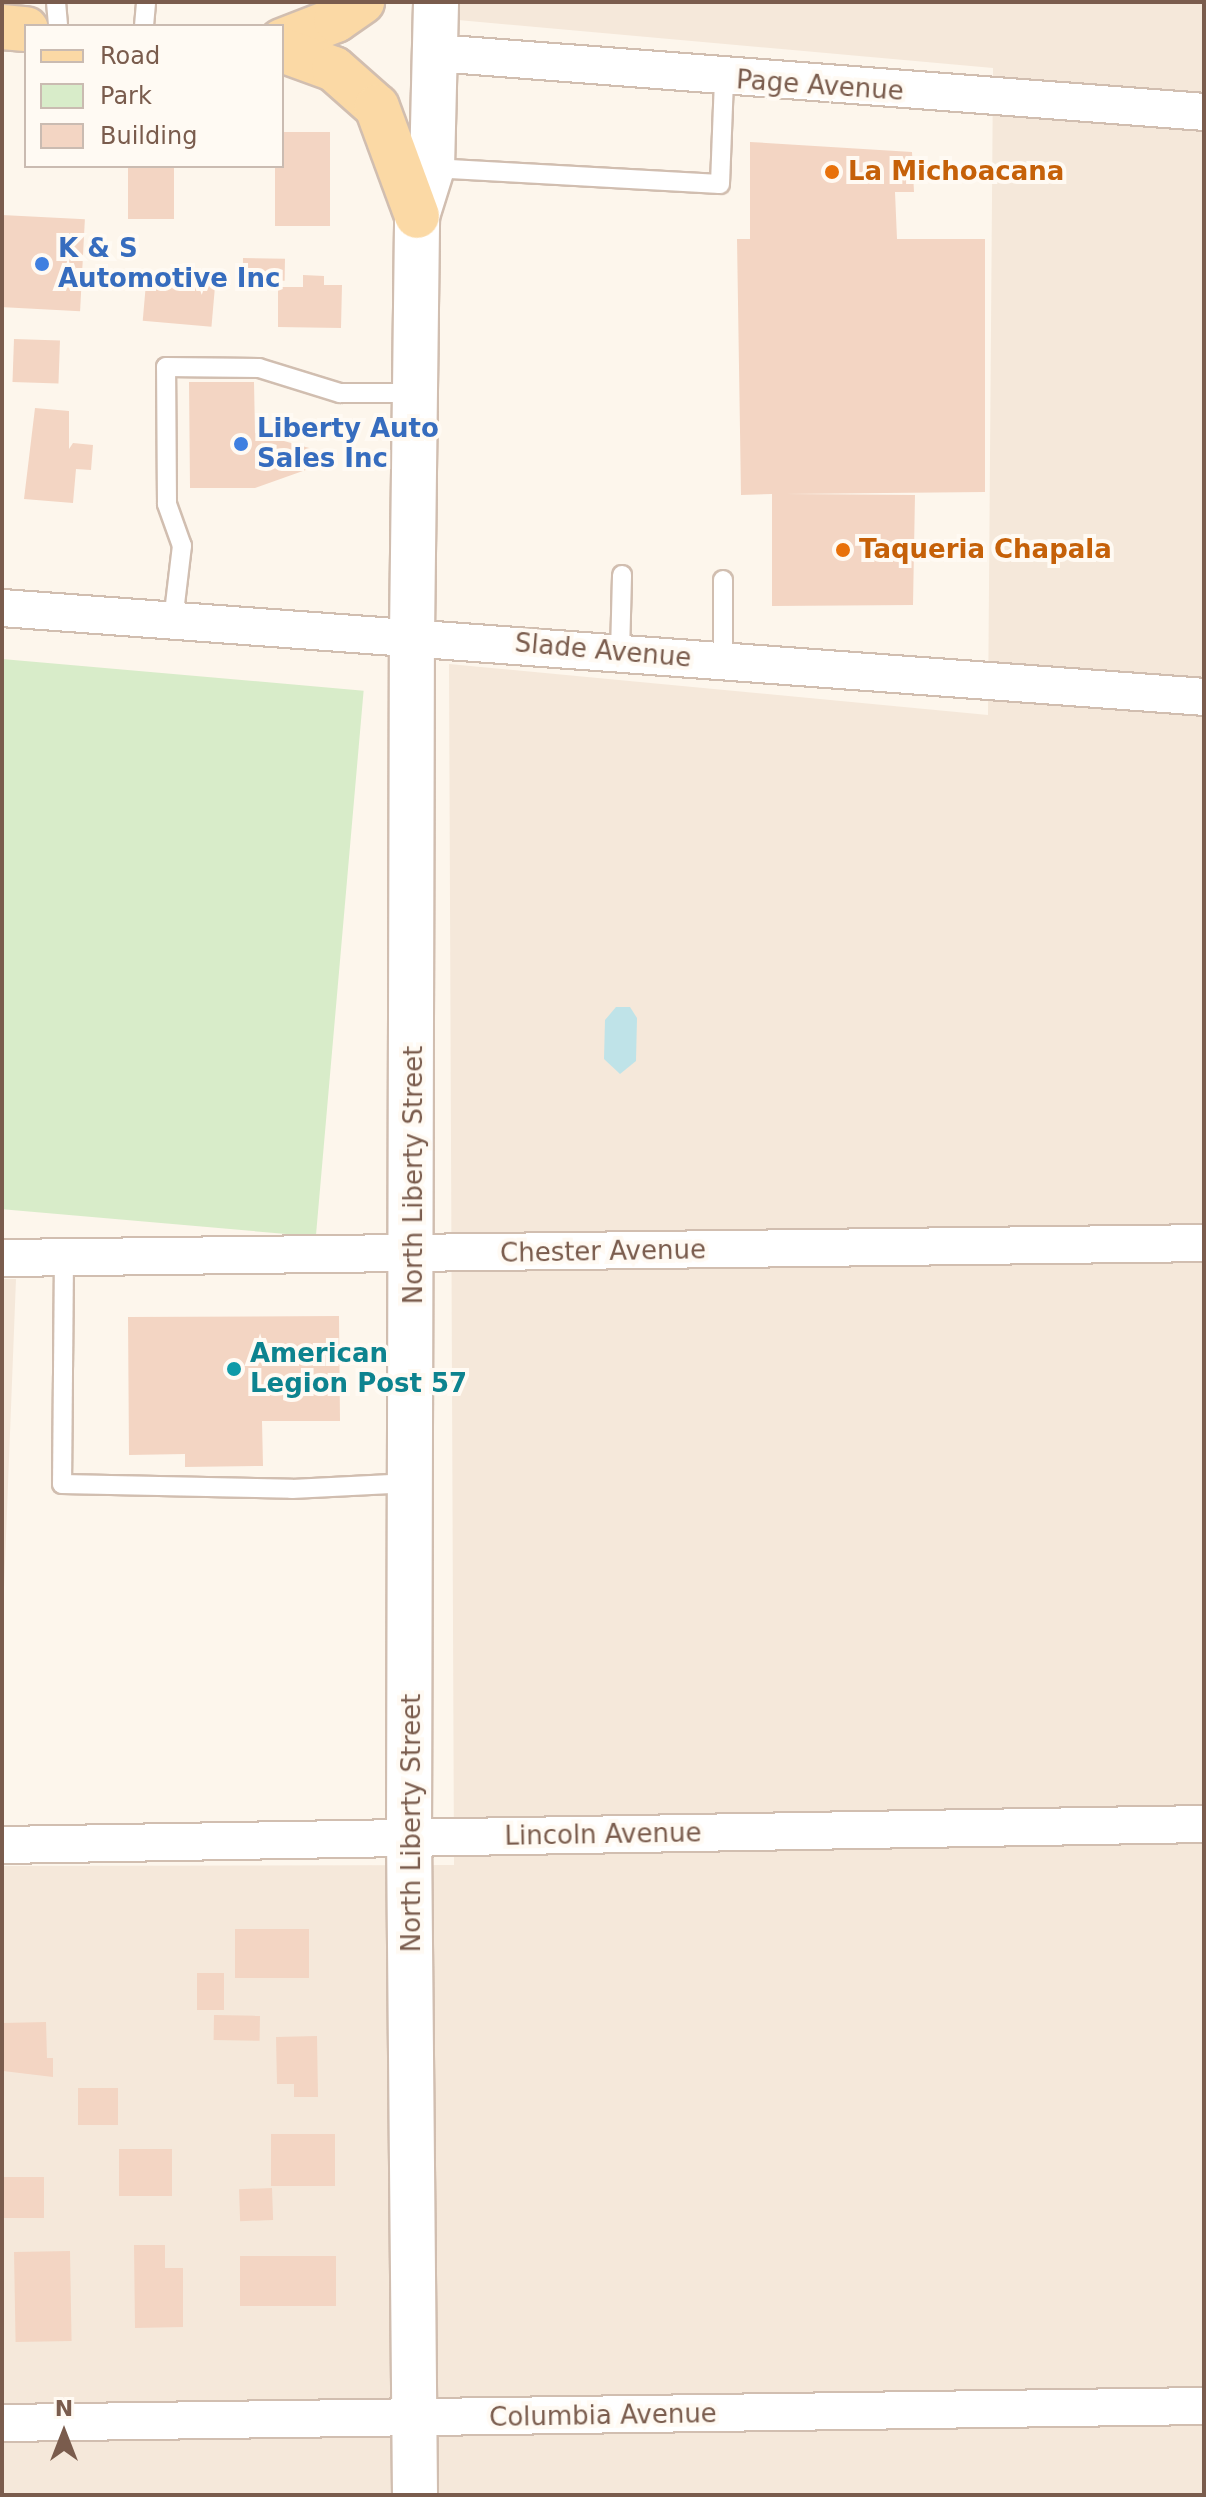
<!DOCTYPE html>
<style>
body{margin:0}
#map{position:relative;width:1206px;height:2497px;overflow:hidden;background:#fdf6ec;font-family:"DejaVu Sans",sans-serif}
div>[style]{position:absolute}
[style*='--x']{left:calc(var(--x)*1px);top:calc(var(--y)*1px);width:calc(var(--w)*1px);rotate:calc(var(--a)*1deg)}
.residential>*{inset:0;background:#f5e8da}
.green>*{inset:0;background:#d8ecc9;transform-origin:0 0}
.water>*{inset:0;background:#bfe3e8}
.building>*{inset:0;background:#f3d5c3;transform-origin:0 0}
.roads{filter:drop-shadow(2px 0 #d1beb0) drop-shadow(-2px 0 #d1beb0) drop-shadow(0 2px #d1beb0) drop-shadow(0 -2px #d1beb0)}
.service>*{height:18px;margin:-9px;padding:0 9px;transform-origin:9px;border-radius:9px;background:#fff}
.minor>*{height:36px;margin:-18px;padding:0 18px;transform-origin:18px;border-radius:18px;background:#fff}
.secondary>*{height:44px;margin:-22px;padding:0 22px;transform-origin:22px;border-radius:22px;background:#fff}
.primary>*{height:44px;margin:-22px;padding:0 22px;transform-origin:22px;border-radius:22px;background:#fbd9a5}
.dots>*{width:22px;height:22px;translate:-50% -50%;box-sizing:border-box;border:4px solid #fffaf3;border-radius:50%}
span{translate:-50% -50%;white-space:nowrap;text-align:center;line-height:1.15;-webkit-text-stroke:8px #fffaf3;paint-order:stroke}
.street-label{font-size:26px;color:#7a5c4d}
.food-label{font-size:26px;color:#c56008;font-weight:700}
.left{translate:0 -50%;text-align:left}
.shop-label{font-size:26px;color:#366cbe;font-weight:700}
.culture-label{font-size:26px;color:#0d838f;font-weight:700}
.frame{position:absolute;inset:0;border:4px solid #7a5c4d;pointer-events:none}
.legend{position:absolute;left:24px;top:24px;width:260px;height:144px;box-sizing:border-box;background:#fffaf3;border:2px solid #cabbb1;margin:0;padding:10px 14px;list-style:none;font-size:24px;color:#7a5c4d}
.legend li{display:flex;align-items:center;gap:16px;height:40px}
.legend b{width:40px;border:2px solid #cabbb1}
.north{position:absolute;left:24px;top:2393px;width:80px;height:80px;-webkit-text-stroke:6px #fffaf3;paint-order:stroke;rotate:0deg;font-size:22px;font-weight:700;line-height:32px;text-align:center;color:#7a5c4d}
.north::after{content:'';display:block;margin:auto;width:28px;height:36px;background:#7a5c4d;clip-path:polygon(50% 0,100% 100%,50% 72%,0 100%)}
</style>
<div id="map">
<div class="residential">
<div style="clip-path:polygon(447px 2px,1204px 2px,1204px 2495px,2px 2495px,2px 1866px,454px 1865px,449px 664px,988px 715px,993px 68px,447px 19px)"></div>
<div style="clip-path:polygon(2px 1279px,16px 1279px,2px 1639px)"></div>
</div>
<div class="green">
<div style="left:2px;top:659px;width:363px;height:548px;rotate:5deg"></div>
</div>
<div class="water">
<div style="clip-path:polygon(616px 1007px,630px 1007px,637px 1018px,636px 1061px,620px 1074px,604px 1059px,605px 1020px)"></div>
</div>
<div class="building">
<div style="clip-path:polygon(282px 132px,330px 132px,330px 226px,275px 226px,275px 166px,282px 166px)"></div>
<div style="clip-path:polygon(750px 142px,912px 152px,914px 192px,895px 192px,897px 239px,985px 239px,985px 492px,785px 494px,915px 495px,913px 605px,772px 606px,772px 494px,741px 495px,737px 239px,750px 239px)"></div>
<div style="left:128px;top:166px;width:46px;height:53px"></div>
<div style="left:2px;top:215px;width:83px;height:92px;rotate:3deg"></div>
<div style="left:243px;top:258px;width:42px;height:22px;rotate:1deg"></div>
<div style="left:147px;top:272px;width:69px;height:49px;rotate:5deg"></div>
<div style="clip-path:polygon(303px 275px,324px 276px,324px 285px,342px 285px,341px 328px,278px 327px,278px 287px,303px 287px)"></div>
<div style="left:14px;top:339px;width:46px;height:43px;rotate:2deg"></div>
<div style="clip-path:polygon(189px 382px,254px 382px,255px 433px,331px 454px,331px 461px,255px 488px,190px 488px)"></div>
<div style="clip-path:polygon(35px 408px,69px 411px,69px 449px,73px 443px,93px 445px,91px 470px,76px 469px,73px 503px,24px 499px)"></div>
<div style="clip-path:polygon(339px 1316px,340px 1421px,262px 1421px,263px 1466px,185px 1467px,185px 1454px,129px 1455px,128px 1317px)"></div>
<div style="left:309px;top:1929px;width:49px;height:74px;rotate:90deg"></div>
<div style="left:224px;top:1973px;width:37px;height:27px;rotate:90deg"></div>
<div style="left:214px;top:2015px;width:46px;height:25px;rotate:1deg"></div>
<div style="clip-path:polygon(46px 2022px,47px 2058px,53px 2058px,53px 2077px,3px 2071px,3px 2023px)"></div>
<div style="clip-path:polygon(317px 2036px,318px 2097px,294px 2097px,294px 2084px,277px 2084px,276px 2037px)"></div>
<div style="left:78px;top:2088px;width:40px;height:37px"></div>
<div style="left:271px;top:2134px;width:64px;height:52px"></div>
<div style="left:119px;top:2149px;width:53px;height:47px"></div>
<div style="left:3px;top:2177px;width:41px;height:41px"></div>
<div style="left:272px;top:2188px;width:32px;height:33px;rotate:88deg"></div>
<div style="clip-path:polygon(134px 2245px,165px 2245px,165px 2268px,183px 2268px,183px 2327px,135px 2328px)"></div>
<div style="left:70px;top:2251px;width:90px;height:56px;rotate:89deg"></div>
<div style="left:240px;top:2256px;width:96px;height:50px"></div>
</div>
<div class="roads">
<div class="service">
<div style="--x:56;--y:2;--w:24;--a:85"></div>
<div style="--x:144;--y:26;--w:24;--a:-85"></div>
<div style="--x:432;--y:168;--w:288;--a:3.2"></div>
<div style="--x:720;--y:184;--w:105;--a:-87.8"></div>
<div style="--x:173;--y:621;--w:76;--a:-83.2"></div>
<div style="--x:182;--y:546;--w:45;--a:-109.7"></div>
<div style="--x:167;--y:504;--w:137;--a:-90.4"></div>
<div style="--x:166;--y:367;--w:93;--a:0.6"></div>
<div style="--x:259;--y:368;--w:85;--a:17.2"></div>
<div style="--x:340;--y:393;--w:75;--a:0"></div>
<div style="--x:620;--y:653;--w:78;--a:-88.5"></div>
<div style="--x:723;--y:660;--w:80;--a:-90"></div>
<div style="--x:64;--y:1257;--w:227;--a:90.5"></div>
<div style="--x:62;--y:1484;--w:230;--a:1.2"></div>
<div style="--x:292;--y:1489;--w:119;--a:-2.9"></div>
</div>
<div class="minor">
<div style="--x:436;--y:53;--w:770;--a:4.39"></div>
<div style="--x:2;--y:608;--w:1205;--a:4.23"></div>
<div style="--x:2;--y:1258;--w:1202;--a:-0.71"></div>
<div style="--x:2;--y:1845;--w:1202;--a:-1"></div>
<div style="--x:2;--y:2423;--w:1202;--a:-0.81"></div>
</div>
<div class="secondary">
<div style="--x:415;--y:2495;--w:657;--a:-90.52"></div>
<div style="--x:409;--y:1838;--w:1203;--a:-89.86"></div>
<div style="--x:412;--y:635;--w:419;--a:-89.3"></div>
<div style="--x:417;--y:216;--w:50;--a:-72.6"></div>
<div style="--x:432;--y:168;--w:166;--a:-88.6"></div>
</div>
<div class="primary">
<div style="--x:2;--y:27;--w:24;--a:5"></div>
<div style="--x:282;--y:41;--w:58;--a:-21.3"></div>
<div style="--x:336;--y:20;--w:32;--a:-35"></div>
<div style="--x:282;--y:50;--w:55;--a:20.1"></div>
<div style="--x:334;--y:69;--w:57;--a:41.5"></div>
<div style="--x:377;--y:107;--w:116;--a:69.8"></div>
</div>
</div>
<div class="dots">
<div style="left:832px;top:172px;background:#e8710a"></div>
<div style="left:42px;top:264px;background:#3f7fe0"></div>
<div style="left:241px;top:444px;background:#3f7fe0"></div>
<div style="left:843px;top:550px;background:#e8710a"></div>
<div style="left:234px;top:1369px;background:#0f9aa8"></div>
</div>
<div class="street-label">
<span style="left:820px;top:86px;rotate:4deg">Page Avenue</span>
<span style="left:603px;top:651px;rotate:5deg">Slade Avenue</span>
<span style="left:414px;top:1175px;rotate:-90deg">North Liberty Street</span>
<span style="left:603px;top:1252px;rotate:-1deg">Chester Avenue</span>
<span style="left:412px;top:1823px;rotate:-90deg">North Liberty Street</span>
<span style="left:603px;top:1835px;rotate:-1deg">Lincoln Avenue</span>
<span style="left:603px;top:2416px;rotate:-1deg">Columbia Avenue</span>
</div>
<div class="food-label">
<span class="left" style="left:848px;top:172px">La Michoacana</span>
<span class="left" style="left:859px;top:550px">Taqueria Chapala</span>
</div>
<div class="shop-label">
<span class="left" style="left:58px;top:264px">K &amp; S<br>Automotive Inc</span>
<span class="left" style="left:257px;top:444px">Liberty Auto<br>Sales Inc</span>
</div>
<div class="culture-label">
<span class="left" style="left:250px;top:1369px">American<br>Legion Post 57</span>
</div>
<div class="frame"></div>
<ul class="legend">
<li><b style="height:10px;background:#fbd9a5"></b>Road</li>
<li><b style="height:22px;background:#d8ecc9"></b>Park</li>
<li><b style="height:22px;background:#f3d5c3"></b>Building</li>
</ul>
<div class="north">N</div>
</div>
